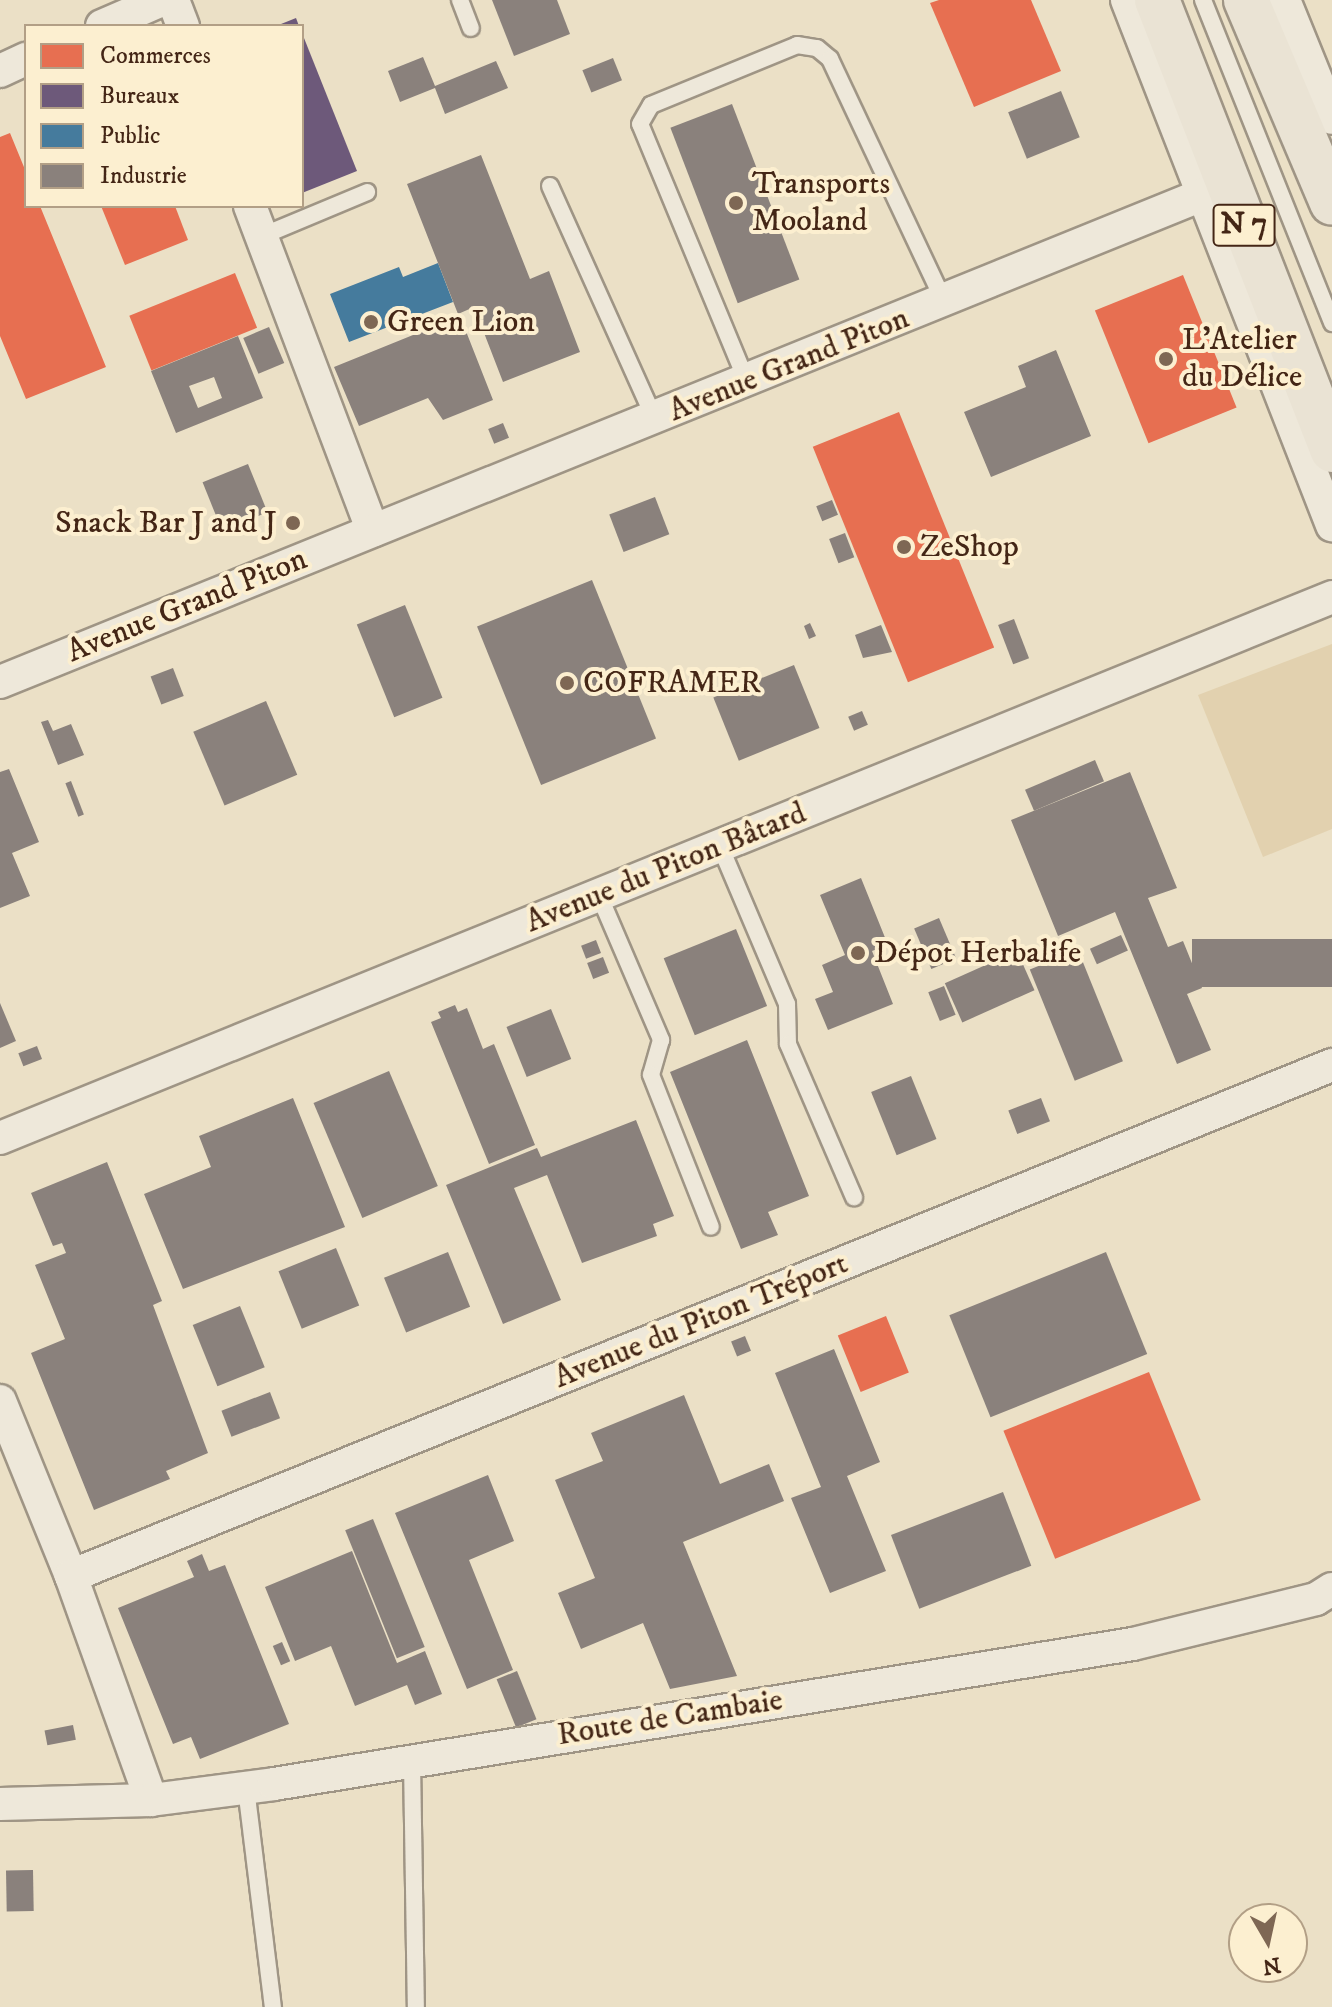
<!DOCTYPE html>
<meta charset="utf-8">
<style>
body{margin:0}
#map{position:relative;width:1332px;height:2007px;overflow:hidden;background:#ebe0c6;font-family:"IM FELL DW Pica",serif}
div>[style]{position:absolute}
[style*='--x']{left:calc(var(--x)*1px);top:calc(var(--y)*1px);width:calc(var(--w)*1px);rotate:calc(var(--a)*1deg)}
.green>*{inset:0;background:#e2d1af}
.shops>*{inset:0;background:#e76f51;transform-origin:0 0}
.offices>*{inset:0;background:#6d597a}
.public>*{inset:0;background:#457b9d}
.industry>*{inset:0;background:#8a817c;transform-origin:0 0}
.roads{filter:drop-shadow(2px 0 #9f9585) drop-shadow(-2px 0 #9f9585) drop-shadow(0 2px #9f9585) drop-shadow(0 -2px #9f9585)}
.service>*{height:16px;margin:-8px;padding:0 8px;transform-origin:8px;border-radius:8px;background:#eee8da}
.minor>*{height:32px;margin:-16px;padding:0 16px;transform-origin:16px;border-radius:16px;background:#eee8da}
.primary>*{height:44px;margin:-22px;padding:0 22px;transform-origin:22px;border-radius:22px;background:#eae3d4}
.dots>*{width:22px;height:22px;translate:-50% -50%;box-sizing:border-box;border:4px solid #fcefd0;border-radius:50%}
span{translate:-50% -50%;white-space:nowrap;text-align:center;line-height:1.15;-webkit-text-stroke:8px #fcefd0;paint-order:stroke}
.shield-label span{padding:2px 6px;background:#fcefd0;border:2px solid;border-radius:6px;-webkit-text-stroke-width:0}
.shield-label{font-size:30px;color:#442616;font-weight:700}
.poi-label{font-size:32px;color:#442616}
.left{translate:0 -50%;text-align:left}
.right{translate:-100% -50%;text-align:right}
.street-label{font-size:32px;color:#442616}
.legend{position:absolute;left:24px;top:24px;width:280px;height:184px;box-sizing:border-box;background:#fcefd0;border:2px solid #b29f86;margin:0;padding:10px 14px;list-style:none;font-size:24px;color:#442616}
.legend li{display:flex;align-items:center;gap:16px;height:40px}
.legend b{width:40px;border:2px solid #b29f86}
.north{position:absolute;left:1228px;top:1903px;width:80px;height:80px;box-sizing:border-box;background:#fcefd0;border:2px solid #b29f86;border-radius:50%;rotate:171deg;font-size:22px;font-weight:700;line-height:32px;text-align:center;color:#442616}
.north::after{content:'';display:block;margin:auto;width:28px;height:36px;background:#7e6754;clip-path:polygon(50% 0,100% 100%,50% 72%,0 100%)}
</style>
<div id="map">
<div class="green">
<div style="clip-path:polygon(1332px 644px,1332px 829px,1263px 857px,1198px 695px)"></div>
</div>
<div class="shops">
<div style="clip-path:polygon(939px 0,1031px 0,1061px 71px,974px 107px,930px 3px)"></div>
<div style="clip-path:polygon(10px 133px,26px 172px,26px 206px,40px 206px,106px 367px,26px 399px,0 336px,0 137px)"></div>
<div style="clip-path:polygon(101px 206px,175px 206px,188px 240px,125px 265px)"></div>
<div style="left:235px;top:273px;width:59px;height:114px;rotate:68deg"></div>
<div style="left:1183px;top:275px;width:143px;height:95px;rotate:68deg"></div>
<div style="left:899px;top:412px;width:254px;height:93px;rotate:68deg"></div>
<div style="left:886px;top:1316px;width:61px;height:52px;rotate:68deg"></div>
<div style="left:1149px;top:1372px;width:138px;height:157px;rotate:68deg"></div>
</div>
<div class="offices">
<div style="clip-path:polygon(296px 18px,299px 26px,276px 26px)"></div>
<div style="clip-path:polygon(302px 33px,357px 171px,302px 193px)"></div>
</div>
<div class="public">
<div style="clip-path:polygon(438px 263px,453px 302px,349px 342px,330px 294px,399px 267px,403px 277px)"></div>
</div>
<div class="industry">
<div style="clip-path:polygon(492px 0,557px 0,570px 34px,514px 56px)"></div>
<div style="clip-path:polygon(423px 57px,435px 86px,496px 61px,508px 88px,445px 114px,435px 88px,400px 102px,388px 71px)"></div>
<div style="left:613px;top:58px;width:24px;height:33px;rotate:68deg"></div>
<div style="left:1061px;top:91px;width:50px;height:57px;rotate:68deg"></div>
<div style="left:732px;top:104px;width:188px;height:66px;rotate:69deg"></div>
<div style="clip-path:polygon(481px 155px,530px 279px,549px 271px,580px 352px,503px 382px,474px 307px,458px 314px,407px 184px)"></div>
<div style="clip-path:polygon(460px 316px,493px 400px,443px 420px,428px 398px,359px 426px,334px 367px)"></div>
<div style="left:269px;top:327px;width:39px;height:28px;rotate:67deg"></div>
<div style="clip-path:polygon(evenodd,238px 336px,263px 398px,176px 433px,151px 371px,238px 336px,214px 377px,222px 398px,198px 408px,189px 386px,214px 377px)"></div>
<div style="clip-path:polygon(1056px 350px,1091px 436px,991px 477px,964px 412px,1026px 387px,1018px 366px)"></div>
<div style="left:503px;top:423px;width:16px;height:16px;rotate:68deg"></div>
<div style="left:248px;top:464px;width:52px;height:49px;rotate:68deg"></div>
<div style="left:655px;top:497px;width:40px;height:49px;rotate:69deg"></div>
<div style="left:832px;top:500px;width:16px;height:17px;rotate:68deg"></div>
<div style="left:845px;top:533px;width:26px;height:17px;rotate:69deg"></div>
<div style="left:592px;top:580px;width:171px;height:124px;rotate:68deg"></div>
<div style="left:405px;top:605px;width:100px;height:52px;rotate:68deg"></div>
<div style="left:1014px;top:619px;width:42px;height:17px;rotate:69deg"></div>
<div style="clip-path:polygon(810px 623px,816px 636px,809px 639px,804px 626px)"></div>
<div style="clip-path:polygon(881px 625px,892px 652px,863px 658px,855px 635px)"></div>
<div style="left:794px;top:665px;width:68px;height:87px;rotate:68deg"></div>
<div style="left:173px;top:668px;width:30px;height:24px;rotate:69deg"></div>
<div style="left:266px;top:701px;width:80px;height:79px;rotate:67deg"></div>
<div style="left:862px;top:711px;width:15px;height:15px;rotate:67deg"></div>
<div style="clip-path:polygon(48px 720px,53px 731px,71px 724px,84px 755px,58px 765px,41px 722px)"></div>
<div style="left:1095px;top:760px;width:23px;height:76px;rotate:67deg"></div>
<div style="clip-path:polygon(9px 769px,39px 842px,12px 853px,30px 896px,0 908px,0 772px)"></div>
<div style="clip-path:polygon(1130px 772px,1177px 888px,1148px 898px,1168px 947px,1183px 941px,1202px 988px,1187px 994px,1211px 1050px,1177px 1064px,1115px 912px,1058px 936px,1011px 820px)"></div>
<div style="left:71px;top:781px;width:36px;height:6px;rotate:69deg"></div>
<div style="clip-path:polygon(861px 878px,888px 945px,872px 951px,893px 1004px,828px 1030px,815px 999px,833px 992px,822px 965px,845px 955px,820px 895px)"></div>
<div style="left:939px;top:918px;width:44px;height:27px;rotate:67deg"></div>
<div style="left:736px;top:929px;width:83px;height:78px;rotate:68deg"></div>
<div style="left:1121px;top:935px;width:17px;height:34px;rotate:66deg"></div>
<div style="left:1332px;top:939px;width:48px;height:140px;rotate:90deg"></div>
<div style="left:596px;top:940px;width:14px;height:16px;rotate:69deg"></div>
<div style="left:1078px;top:950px;width:120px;height:52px;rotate:68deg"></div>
<div style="left:1017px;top:951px;width:43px;height:79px;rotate:66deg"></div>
<div style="left:603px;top:957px;width:17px;height:17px;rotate:69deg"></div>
<div style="left:944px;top:986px;width:31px;height:17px;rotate:68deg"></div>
<div style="clip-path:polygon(0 1003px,16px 1041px,0 1048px)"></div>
<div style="clip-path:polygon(455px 1005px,458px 1012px,467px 1008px,483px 1049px,494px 1044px,535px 1145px,489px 1164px,431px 1022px,441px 1018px,438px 1012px)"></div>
<div style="left:551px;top:1009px;width:54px;height:48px;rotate:68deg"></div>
<div style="clip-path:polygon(747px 1040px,809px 1196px,768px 1212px,778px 1235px,741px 1249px,670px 1072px)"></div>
<div style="left:37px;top:1046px;width:14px;height:20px;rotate:69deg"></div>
<div style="left:389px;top:1071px;width:125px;height:82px;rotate:67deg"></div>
<div style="left:911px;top:1076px;width:68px;height:43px;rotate:68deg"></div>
<div style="clip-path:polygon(293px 1098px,345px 1227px,183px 1289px,144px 1194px,211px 1167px,199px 1136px)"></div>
<div style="left:1041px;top:1098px;width:25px;height:35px;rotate:69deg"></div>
<div style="clip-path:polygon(636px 1120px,674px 1216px,653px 1224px,657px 1236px,582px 1263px,547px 1175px,514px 1188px,561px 1300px,503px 1324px,446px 1185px,537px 1148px,541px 1157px)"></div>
<div style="clip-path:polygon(107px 1162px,162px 1301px,153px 1305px,208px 1453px,166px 1471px,170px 1479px,94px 1510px,31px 1353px,65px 1339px,35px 1265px,66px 1253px,62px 1243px,53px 1246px,31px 1193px)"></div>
<div style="left:336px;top:1248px;width:62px;height:62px;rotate:68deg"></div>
<div style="left:448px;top:1252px;width:59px;height:69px;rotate:68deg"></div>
<div style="left:1106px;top:1252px;width:110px;height:169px;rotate:68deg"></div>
<div style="left:240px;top:1306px;width:66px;height:51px;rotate:68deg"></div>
<div style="left:745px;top:1336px;width:16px;height:15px;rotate:68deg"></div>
<div style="clip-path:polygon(834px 1349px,880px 1462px,847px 1476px,886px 1571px,830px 1593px,791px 1498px,821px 1487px,775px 1373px)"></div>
<div style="left:270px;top:1392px;width:28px;height:52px;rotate:69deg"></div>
<div style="clip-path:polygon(684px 1395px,720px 1484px,769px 1464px,784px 1501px,683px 1542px,737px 1676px,670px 1689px,643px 1623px,581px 1649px,558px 1593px,595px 1578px,555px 1480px,603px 1461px,591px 1433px)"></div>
<div style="clip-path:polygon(488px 1475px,514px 1541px,469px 1560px,513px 1670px,467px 1689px,395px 1513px)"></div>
<div style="left:1003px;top:1492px;width:79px;height:120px;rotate:69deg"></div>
<div style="left:373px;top:1519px;width:138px;height:30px;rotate:68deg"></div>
<div style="clip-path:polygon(352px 1551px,397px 1663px,425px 1651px,442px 1694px,415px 1705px,407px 1685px,355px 1706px,331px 1646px,295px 1661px,265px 1587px)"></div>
<div style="clip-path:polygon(202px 1554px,209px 1571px,225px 1565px,289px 1724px,200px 1759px,191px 1737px,173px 1744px,118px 1608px,194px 1577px,187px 1561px)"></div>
<div style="left:282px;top:1642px;width:21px;height:10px;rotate:67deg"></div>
<div style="left:517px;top:1671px;width:52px;height:22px;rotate:68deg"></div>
<div style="left:73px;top:1725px;width:15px;height:29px;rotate:79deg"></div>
<div style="left:33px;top:1870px;width:41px;height:27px;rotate:89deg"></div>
</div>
<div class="roads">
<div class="service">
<div style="--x:460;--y:0;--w:30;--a:69"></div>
<div style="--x:1203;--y:0;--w:348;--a:68.2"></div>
<div style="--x:550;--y:186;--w:256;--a:65.8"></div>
<div style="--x:262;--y:236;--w:114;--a:-22.7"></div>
<div style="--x:747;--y:382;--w:279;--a:-112.5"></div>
<div style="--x:640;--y:124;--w:22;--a:-60"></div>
<div style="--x:651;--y:105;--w:158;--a:-22.3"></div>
<div style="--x:797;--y:45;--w:20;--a:9"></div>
<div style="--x:817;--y:48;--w:17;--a:40"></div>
<div style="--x:830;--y:59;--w:268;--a:64.8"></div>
<div style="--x:720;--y:846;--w:172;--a:67"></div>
<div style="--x:787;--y:1004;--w:40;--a:88.6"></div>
<div style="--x:788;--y:1044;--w:167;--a:66.7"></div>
<div style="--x:599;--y:895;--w:158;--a:66.8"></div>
<div style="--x:661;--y:1040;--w:36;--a:106"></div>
<div style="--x:651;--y:1075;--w:163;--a:68.5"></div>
<div style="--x:412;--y:1761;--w:246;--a:89.1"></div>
<div style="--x:246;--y:1788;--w:221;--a:83"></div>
</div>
<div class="minor">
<div style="--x:173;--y:0;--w:28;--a:69"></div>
<div style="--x:1127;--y:0;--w:564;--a:68.67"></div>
<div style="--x:1284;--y:0;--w:127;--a:67.9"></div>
<div style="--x:102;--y:26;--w:65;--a:-23.4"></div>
<div style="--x:0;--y:71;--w:29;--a:-25"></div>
<div style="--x:250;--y:206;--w:347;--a:69.3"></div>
<div style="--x:0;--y:682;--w:1299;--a:-22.06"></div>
<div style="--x:0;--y:1138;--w:1438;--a:-22.1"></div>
<div style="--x:0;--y:1401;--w:189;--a:67.9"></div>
<div style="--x:71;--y:1576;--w:238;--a:70.3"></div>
<div style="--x:71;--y:1576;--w:1361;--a:-22.06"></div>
<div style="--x:0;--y:1804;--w:151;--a:-1.5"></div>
<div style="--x:151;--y:1800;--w:124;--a:-7.4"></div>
<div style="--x:274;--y:1784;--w:870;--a:-9.26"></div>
<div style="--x:1133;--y:1644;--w:188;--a:-13.8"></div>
<div style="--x:1316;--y:1599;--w:19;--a:-32"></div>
</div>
<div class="primary">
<div style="--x:1157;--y:0;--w:483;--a:68.7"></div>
<div style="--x:1246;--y:0;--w:220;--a:67"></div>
</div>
</div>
<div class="dots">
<div style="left:736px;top:203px;background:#7e6754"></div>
<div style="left:371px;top:322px;background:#7e6754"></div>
<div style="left:1166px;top:359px;background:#7e6754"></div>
<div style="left:293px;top:523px;background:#7e6754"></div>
<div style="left:904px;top:547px;background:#7e6754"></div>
<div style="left:567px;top:683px;background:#7e6754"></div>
<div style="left:858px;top:953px;background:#7e6754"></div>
</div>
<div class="shield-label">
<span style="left:1244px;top:225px">N 7</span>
</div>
<div class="poi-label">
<span class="left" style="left:752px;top:203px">Transports<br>Mooland</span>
<span class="left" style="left:387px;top:322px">Green Lion</span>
<span class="left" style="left:1182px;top:359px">L'Atelier<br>du Délice</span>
<span class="right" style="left:277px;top:523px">Snack Bar J and J</span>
<span class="left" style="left:920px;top:547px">ZeShop</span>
<span class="left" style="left:583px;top:683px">COFRAMER</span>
<span class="left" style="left:874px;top:953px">Dépot Herbalife</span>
</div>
<div class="street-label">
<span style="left:789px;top:365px;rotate:-22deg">Avenue Grand Piton</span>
<span style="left:187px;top:606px;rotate:-22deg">Avenue Grand Piton</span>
<span style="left:666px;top:868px;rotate:-22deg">Avenue du Piton Bâtard</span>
<span style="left:701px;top:1321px;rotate:-22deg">Avenue du Piton Tréport</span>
<span style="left:670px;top:1718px;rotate:-9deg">Route de Cambaie</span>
</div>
<ul class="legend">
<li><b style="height:22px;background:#e76f51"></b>Commerces</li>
<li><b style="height:22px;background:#6d597a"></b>Bureaux</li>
<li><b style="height:22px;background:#457b9d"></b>Public</li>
<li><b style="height:22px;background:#8a817c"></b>Industrie</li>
</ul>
<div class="north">N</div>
</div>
